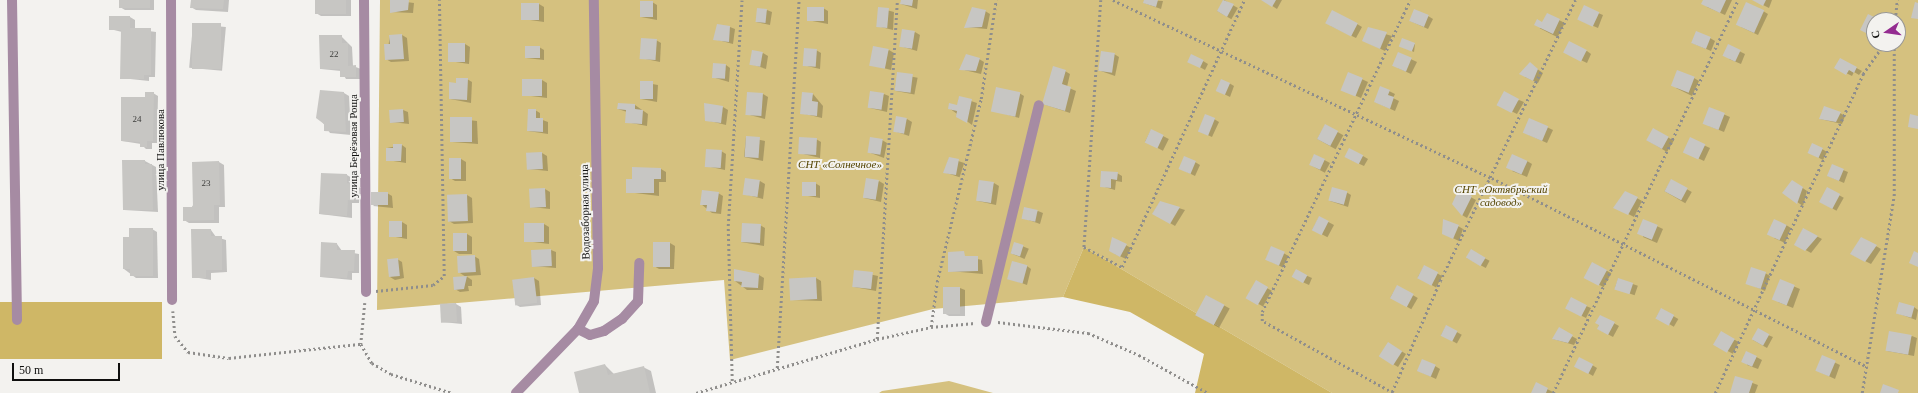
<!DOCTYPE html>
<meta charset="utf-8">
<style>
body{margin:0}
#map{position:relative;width:1918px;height:393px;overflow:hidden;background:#f3f2ef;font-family:"Times New Roman",serif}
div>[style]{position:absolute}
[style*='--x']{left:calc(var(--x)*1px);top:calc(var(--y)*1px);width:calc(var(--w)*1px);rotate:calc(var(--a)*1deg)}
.green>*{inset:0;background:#d5c17f}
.forest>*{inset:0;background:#cfb766;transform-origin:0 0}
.shadow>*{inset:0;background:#0003;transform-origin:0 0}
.building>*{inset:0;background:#c7c6c3;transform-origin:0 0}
.path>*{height:2.5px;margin-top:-1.25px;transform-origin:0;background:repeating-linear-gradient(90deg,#8f8e8c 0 2px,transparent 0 5px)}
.minor>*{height:10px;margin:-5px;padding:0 5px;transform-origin:5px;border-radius:5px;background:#a68ba3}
span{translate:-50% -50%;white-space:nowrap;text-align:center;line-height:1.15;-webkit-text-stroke:4px #f3f2ef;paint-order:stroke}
.number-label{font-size:9px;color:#3d3d3b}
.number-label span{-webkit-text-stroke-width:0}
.street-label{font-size:11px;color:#0f0f0e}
.park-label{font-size:11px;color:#544400;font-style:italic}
.north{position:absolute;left:1866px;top:12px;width:40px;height:40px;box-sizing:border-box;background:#f3f2ef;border:1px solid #989795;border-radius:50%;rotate:257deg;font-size:11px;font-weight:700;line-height:16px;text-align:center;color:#0f0f0e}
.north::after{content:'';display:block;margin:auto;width:14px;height:18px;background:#942c90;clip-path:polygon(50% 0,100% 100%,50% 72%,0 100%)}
.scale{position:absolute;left:12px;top:363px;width:108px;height:18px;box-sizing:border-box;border:2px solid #0f0f0e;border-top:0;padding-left:5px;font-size:12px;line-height:14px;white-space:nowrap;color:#0f0f0e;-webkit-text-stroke:3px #f3f2ef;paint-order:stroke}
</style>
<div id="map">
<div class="green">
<div style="clip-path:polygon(evenodd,380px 0,1918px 0,1918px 393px,1332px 393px,1084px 247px,1063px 297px,933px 309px,730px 360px,724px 280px,377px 310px,380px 0,1874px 20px,1898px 20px,1898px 44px,1874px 44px,1874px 20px)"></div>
<div style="clip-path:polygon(949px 381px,993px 393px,879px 393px,882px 391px)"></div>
</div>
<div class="forest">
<div style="clip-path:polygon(1084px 247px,1332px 393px,1195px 393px,1204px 354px,1130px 312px,1063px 297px)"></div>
<div style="left:0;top:302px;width:162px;height:57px"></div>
</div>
<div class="shadow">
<div style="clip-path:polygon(120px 0,154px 0,154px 10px,125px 10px,120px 7px)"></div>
<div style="clip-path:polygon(192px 0,229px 0,228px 12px,196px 10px,191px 7px)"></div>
<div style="clip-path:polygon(316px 0,351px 0,351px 16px,321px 16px,316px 13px)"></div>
<div style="clip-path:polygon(391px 0,414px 3px,413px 13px,391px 12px)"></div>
<div style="clip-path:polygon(902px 0,918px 0,917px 9px,901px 4px)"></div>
<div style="clip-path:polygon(1145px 0,1163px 1px,1161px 9px,1144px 3px)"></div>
<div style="left:1224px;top:0;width:16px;height:13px;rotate:30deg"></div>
<div style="clip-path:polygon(1263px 0,1282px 0,1277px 9px)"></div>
<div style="clip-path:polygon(1704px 0,1732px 0,1725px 15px,1707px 7px)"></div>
<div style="clip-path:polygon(1753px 0,1772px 0,1769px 8px)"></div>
<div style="clip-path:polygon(652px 2px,657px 5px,657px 20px,641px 17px)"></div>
<div style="clip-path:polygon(539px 4px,544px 7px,544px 22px,523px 19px)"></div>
<div style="clip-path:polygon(823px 8px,828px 11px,828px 24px,807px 20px)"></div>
<div style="clip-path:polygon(879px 8px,894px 12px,893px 30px,877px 26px)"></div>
<div style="clip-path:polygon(767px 10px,772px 12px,770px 25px,756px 22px)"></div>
<div style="clip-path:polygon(985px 11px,990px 14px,987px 29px,965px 27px)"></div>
<div style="clip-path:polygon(1763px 11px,1768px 14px,1758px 35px,1741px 27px)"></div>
<div style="clip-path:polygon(1598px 13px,1603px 15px,1598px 28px,1584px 22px)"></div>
<div style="left:1547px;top:14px;width:20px;height:16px;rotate:27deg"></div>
<div style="clip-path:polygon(1428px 16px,1433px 19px,1428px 29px,1410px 21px)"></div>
<div style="clip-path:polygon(130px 17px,135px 20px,135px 29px,156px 32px,155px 77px,149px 77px,149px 81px,121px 78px,122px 32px,110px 29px)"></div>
<div style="left:193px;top:24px;width:33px;height:44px;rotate:5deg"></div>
<div style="clip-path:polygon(1357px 24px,1362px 27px,1356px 38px,1331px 26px)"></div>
<div style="clip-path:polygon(730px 27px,735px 29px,733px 44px,714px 39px)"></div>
<div style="clip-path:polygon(1368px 29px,1392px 36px,1385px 51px,1368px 43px)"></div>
<div style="clip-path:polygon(915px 32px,920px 35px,917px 51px,900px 46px)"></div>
<div style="clip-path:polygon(402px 35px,407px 38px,409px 61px,391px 62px,386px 59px,390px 36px)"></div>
<div style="clip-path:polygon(341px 36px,352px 47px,353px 66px,361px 69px,361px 79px,346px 79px,341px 71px,321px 69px)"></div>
<div style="clip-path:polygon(1710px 38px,1715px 41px,1711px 51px,1692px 43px)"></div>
<div style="clip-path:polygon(656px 40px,661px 43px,660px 62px,641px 58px)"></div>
<div style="clip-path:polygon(465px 44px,470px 47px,469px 64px,449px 61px)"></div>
<div style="clip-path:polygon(1415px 44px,1414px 52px,1403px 47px)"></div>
<div style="clip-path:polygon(1729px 46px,1745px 54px,1741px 64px,1729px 59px)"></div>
<div style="clip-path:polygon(539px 47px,544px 50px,544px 60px,526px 58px)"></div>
<div style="clip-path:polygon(816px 50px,821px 53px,820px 69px,803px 65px)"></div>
<div style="clip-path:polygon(889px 50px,894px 53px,891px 70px,872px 65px)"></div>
<div style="clip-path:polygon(1587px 51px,1591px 54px,1587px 63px,1570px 55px)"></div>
<div style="clip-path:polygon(763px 53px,768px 56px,766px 69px,751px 64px)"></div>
<div style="clip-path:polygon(1398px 53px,1417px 62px,1411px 74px,1398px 68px)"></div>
<div style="clip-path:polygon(1114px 54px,1119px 57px,1115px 76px,1098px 70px)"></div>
<div style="clip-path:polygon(979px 59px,984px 62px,981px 74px,960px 69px)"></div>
<div style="clip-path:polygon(1840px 59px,1862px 71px,1859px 75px,1854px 72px,1852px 76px,1836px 68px)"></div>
<div style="clip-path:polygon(1189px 61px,1203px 61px,1208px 64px,1205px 70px)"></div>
<div style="clip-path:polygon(1530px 64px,1543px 73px,1538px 83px,1525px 77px)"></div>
<div style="clip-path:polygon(726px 65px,730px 68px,729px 82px,712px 77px)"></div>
<div style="clip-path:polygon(1065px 71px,1070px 74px,1067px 87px,1076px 91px,1070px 113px,1043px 104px)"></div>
<div style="clip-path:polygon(1349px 73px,1368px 82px,1361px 98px,1347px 92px)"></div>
<div style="left:898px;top:74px;width:20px;height:17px;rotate:11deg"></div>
<div style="clip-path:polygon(1694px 78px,1699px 81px,1692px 96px,1676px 88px)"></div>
<div style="clip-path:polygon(467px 79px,472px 82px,471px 103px,450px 99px,457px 84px)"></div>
<div style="clip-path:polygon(542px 80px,547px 83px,547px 98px,523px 95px)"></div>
<div style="clip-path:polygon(641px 82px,658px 85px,657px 102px,641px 99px)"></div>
<div style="clip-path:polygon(1229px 83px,1234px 86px,1230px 97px,1222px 93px)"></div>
<div style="clip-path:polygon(1381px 87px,1395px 94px,1393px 98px,1399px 101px,1395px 111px,1375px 102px)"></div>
<div style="clip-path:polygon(153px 93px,158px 96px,157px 143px,152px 143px,152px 149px,146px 149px,141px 144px,122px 141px,146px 98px)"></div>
<div style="clip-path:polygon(344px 93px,349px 96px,351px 135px,330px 133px,321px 120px)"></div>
<div style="clip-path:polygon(1019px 93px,1024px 96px,1019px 118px,992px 110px)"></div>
<div style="clip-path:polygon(763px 94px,768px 97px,765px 119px,746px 114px)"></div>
<div style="clip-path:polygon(813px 94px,823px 106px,822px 118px,801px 113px)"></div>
<div style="clip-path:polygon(884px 94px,889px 96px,887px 112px,870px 108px)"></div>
<div style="clip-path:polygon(959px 97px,977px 103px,972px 125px,949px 108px,958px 106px)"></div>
<div style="clip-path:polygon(1519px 100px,1524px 102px,1517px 114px,1503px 107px)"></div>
<div style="clip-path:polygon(635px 105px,648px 114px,647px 126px,626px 122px,627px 112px,618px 109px)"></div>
<div style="clip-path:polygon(723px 107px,728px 110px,726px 125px,706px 120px)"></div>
<div style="clip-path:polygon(1709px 108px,1730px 117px,1724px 132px,1709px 126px)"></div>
<div style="clip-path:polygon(403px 110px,408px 112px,409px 124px,391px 122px)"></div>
<div style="clip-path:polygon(535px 110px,540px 113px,540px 119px,548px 122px,548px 134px,528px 131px)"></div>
<div style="clip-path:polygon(1840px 113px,1845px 116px,1842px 124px,1820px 119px)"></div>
<div style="clip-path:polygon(451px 118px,477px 121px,478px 144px,452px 142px)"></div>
<div style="clip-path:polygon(907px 119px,912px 122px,909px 136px,894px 131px)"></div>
<div style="clip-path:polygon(1214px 119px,1219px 122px,1212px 137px,1203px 133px)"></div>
<div style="clip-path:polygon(1530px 119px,1553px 130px,1547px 143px,1529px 135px)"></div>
<div style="left:1325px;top:125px;width:21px;height:16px;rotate:29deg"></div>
<div style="left:1654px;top:129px;width:23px;height:13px;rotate:31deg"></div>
<div style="left:1151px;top:130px;width:20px;height:13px;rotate:27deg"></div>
<div style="clip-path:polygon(746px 137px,765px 141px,763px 161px,744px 157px)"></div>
<div style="clip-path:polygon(816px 139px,821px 142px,820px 158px,799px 153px)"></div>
<div style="clip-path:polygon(1690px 139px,1710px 148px,1704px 161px,1689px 154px)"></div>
<div style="clip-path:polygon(882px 140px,887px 143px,884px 158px,868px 152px)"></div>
<div style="clip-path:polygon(402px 145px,406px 148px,406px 163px,387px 160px,387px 148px)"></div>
<div style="clip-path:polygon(1822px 149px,1827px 152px,1823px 160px,1808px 152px)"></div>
<div style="clip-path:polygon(721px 151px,726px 154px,725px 170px,706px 166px)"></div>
<div style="clip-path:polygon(542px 153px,547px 156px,548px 171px,528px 169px)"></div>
<div style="left:1315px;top:155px;width:17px;height:11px;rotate:28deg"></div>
<div style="clip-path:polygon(1363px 156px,1368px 159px,1364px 166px,1351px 160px)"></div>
<div style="left:949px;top:158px;width:16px;height:15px;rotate:18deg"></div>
<div style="clip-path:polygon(461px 159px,466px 162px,466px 181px,455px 181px,450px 178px)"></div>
<div style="clip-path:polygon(123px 161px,145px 161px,156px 167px,158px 212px,124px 210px)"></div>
<div style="clip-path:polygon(1527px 161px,1532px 164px,1527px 177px,1512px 171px)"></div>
<div style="clip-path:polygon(219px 162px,224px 165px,225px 207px,219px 207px,219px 223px,189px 223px,184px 220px)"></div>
<div style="clip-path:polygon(1195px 162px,1200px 165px,1195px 176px,1185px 171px)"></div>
<div style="clip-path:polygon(661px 169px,666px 172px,666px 182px,659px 182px,659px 196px,627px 192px)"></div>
<div style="clip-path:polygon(1843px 170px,1848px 172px,1844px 183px,1828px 176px)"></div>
<div style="clip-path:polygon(1117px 173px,1122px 176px,1122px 182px,1116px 181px,1115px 190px,1101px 186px)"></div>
<div style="clip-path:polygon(347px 175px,352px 178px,351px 184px,360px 187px,359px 203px,352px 203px,352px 218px,320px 214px)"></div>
<div style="left:1671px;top:180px;width:24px;height:13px;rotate:30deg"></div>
<div style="clip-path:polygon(760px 181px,765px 184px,763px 199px,744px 194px)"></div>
<div style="clip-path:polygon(879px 181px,884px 184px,881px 202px,864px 198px)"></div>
<div style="clip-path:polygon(815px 183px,820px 186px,820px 198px,802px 195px)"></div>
<div style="clip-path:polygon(994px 183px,999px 186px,996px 205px,978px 201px)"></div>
<div style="clip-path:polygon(1797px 184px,1807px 191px,1803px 206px,1784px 193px)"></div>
<div style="clip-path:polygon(545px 189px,550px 192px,550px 209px,531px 207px)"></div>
<div style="left:1828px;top:189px;width:18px;height:15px;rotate:29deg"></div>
<div style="clip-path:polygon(1460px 191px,1476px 200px,1467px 218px,1462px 215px)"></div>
<div style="clip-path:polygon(1346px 192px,1351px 195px,1348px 207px,1330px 201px)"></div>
<div style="clip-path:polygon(1626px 192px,1642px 201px,1634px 217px,1615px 207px)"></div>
<div style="clip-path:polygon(387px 193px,392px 196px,393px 208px,373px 206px)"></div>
<div style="clip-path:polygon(718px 193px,723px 196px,721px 214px,712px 213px,701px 204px)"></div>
<div style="clip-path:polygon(467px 195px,472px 198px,473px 223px,454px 224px,449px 221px,448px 196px)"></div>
<div style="clip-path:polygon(1160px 202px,1185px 210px,1175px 226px,1153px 213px)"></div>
<div style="clip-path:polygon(1038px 211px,1043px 213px,1040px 224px,1023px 218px)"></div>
<div style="left:1319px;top:217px;width:17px;height:14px;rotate:28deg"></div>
<div style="clip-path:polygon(1644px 220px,1663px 229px,1657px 243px,1643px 237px)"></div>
<div style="clip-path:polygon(402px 222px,407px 225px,407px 239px,390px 236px)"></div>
<div style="clip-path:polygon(544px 224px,549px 227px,549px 244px,525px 241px)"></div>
<div style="clip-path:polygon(760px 225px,765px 228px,764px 246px,741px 242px)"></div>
<div style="clip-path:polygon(1786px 225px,1791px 228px,1785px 243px,1774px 238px)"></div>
<div style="clip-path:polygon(1458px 226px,1463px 229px,1459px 241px,1448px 236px)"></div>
<div style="clip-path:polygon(152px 229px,157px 232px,158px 278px,136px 278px,124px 269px,130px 238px)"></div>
<div style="clip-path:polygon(1803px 229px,1822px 239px,1811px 253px,1795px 244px)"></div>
<div style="clip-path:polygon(192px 230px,211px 230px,216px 237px,226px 240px,227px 272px,211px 273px,211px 280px,193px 277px)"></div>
<div style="clip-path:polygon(467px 234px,472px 237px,472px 254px,459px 254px,454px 251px)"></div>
<div style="clip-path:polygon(1113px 238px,1131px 248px,1126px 259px,1115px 254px)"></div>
<div style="clip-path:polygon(1862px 238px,1881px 249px,1871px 264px,1851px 254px)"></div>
<div style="clip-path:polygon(670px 243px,675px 246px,674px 269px,659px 269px,654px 266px)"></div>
<div style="left:1015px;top:243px;width:15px;height:11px;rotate:23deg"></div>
<div style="clip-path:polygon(337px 244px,342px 251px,359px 254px,359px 273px,352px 273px,352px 280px,321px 277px)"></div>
<div style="left:1272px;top:247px;width:19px;height:13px;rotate:28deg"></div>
<div style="clip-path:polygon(551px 250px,556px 252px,556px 268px,532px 266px)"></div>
<div style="left:1471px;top:251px;width:21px;height:8px;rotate:28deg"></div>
<div style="clip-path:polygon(949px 253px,982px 260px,983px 274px,949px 271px)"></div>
<div style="clip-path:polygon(474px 256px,479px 259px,481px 275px,466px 276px,472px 280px,472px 286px,468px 286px,469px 291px,460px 292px,455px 289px,466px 277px,460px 273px)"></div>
<div style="clip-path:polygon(397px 259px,402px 262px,404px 278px,395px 280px,390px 277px)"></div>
<div style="left:1593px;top:263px;width:21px;height:16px;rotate:29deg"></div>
<div style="clip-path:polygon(1027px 266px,1031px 269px,1027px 285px,1008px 278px)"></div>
<div style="left:1424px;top:266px;width:21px;height:13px;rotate:29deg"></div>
<div style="clip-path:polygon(855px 271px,878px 276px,876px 291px,854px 287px)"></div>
<div style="clip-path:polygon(1296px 271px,1312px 278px,1309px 285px,1298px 280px)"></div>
<div style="clip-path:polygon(1765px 273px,1770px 276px,1765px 291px,1747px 283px)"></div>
<div style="clip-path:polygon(759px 275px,764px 278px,763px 290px,747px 290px,735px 281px)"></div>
<div style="clip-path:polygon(534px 278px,539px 281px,541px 305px,520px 307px,515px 304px)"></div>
<div style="clip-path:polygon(816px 278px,821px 281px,822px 301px,792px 300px)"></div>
<div style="left:1618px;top:279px;width:21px;height:10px;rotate:19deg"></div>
<div style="clip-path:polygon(1781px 281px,1800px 289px,1793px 308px,1778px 302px)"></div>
<div style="left:1256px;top:282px;width:18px;height:18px;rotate:29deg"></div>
<div style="left:1397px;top:286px;width:24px;height:13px;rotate:30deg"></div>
<div style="clip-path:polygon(960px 288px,965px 290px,965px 316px,949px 316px,944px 313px)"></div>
<div style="left:1207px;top:296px;width:26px;height:22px;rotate:29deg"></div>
<div style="clip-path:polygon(456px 304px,461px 307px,462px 324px,442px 322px)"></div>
<div style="clip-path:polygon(1586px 306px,1591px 308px,1586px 318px,1572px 311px)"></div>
<div style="clip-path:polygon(1914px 307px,1918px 310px,1916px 320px,1897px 313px)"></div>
<div style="left:1661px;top:309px;width:20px;height:9px;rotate:30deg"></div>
<div style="clip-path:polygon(1601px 316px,1619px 326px,1613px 337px,1598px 329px)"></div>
<div style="left:1446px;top:326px;width:18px;height:10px;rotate:29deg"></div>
<div style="clip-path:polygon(1559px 329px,1577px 339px,1574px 345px,1553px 339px)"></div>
<div style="left:1721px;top:333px;width:20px;height:13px;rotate:27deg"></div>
<div style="clip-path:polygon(1768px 335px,1773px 337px,1767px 348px,1753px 340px)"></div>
<div style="clip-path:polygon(1912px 336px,1917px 338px,1914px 356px,1887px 351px)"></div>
<div style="clip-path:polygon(1393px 346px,1406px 354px,1398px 367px,1393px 364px)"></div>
<div style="clip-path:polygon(1747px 352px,1762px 360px,1758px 369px,1747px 365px)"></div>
<div style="clip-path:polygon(1823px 357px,1840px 365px,1835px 379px,1822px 373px)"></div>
<div style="clip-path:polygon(605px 365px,614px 374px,643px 367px,651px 371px,656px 393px,580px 393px)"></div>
<div style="clip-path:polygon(1592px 365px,1597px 368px,1593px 376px,1576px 366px)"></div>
<div style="clip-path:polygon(1435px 366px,1440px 369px,1436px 379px,1423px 373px)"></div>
<div style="clip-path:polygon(1736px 377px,1758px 385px,1755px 393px,1731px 393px)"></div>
<div style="clip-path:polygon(1537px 384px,1553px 392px,1552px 393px,1532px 393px)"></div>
</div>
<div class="building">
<div style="left:119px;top:0;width:31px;height:8px"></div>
<div style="clip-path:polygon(191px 0,224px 0,223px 9px,190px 8px)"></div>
<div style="left:315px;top:0;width:31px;height:14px"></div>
<div style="clip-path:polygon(390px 0,409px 0,408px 10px,390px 13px)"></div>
<div style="clip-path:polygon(901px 0,913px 0,912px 6px,900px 4px)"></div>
<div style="clip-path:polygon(1144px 0,1158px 0,1156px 7px,1143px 3px)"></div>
<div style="clip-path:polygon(1223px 0,1234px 4px,1227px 17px,1217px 11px)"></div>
<div style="clip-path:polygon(1261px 0,1276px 0,1272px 7px)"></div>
<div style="clip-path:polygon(1703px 0,1726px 0,1720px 13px,1701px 4px)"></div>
<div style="clip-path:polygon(1752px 0,1766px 0,1763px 6px)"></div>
<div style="left:640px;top:1px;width:13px;height:16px"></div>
<div style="left:1746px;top:2px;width:20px;height:25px;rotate:24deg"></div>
<div style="clip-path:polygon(1915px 2px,1918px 3px,1918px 19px,1911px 18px)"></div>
<div style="left:539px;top:3px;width:17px;height:18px;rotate:90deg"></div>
<div style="left:1584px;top:5px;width:17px;height:16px;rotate:25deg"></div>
<div style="left:807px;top:7px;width:17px;height:14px"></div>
<div style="left:878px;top:7px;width:11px;height:20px;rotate:5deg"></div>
<div style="clip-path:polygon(972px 7px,986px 10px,982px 27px,964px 28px)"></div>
<div style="left:757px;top:8px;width:10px;height:14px;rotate:6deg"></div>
<div style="left:1414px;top:9px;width:16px;height:13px;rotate:22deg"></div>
<div style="left:1332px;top:10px;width:29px;height:15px;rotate:27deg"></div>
<div style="clip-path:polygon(1547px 13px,1560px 19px,1553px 34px,1534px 25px,1537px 19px,1542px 22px)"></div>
<div style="clip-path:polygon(1868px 14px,1880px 20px,1874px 20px,1874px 37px,1860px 30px)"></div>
<div style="clip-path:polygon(109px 16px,130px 16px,130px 28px,151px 28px,151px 75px,144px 75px,144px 79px,120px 79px,121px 30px,109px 30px)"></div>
<div style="left:192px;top:23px;width:29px;height:46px"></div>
<div style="clip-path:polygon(717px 24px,730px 26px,729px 42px,713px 40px)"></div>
<div style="clip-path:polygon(1368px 27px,1387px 32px,1380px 49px,1362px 41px)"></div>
<div style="left:902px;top:29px;width:13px;height:18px;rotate:9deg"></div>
<div style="left:1696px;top:31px;width:16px;height:13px;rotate:22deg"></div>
<div style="clip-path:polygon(402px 34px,404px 59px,385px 60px,384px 44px,390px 44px,389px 35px)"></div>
<div style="clip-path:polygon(319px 35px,342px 35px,342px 43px,348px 43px,348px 66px,356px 65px,356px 77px,340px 77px,340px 69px,320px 69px)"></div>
<div style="left:641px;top:38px;width:16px;height:21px;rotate:4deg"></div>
<div style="left:1402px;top:38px;width:14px;height:9px;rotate:21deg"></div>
<div style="left:1569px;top:41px;width:20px;height:13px;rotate:27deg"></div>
<div style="left:448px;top:43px;width:17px;height:19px"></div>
<div style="left:1728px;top:44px;width:14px;height:13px;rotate:25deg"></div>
<div style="left:525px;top:46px;width:15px;height:12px"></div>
<div style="left:873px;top:46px;width:16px;height:20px;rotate:11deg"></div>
<div style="left:804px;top:48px;width:13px;height:18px;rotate:4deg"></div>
<div style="left:752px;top:50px;width:11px;height:15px;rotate:10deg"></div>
<div style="left:1101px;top:51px;width:14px;height:20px;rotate:8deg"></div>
<div style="left:1398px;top:52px;width:15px;height:15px;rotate:23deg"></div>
<div style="clip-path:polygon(966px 54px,980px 58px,976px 71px,959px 70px)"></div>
<div style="left:1191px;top:54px;width:14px;height:9px;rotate:25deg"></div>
<div style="clip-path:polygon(1840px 58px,1857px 67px,1854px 73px,1849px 70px,1846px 75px,1834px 68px)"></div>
<div style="clip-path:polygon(1530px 62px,1538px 69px,1533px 81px,1519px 74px)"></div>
<div style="left:713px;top:63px;width:13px;height:15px;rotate:4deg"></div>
<div style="clip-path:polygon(1053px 66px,1066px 70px,1062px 84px,1071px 87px,1065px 111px,1042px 104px)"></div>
<div style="left:1677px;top:70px;width:19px;height:17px;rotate:21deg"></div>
<div style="left:897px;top:72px;width:16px;height:19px;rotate:7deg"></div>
<div style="left:1348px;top:72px;width:16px;height:20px;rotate:22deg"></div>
<div style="clip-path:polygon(456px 78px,468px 78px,467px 100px,449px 99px,449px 82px,456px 83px)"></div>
<div style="left:522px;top:79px;width:20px;height:17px"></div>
<div style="left:1221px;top:79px;width:10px;height:13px;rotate:24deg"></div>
<div style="left:640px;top:81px;width:13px;height:18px"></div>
<div style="clip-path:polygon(1380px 86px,1390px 90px,1388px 95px,1394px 97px,1390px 109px,1374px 102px)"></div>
<div style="left:996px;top:87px;width:25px;height:25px;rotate:12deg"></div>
<div style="clip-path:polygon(320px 90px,344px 92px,346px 132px,324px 131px,324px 124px,316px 118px)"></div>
<div style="left:870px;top:91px;width:14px;height:17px;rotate:8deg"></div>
<div style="left:1504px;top:91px;width:17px;height:16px;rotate:28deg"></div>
<div style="clip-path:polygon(145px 92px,154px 92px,153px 141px,147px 141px,147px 147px,140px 147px,140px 142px,121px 141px,121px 97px,145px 97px)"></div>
<div style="left:747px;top:92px;width:16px;height:23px;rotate:4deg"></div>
<div style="clip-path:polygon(802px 92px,813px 93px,812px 101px,818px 102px,817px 116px,800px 114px)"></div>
<div style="clip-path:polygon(959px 96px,972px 99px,967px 123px,956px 117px,957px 111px,948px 109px,949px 103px,957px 105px)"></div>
<div style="clip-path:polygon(618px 103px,635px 104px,635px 109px,643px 110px,642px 124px,625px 123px,626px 110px,617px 109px)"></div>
<div style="clip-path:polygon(704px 103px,723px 106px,721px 123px,705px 121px)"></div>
<div style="clip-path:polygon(1824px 106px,1841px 112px,1836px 122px,1819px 119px)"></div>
<div style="left:1709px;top:107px;width:17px;height:18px;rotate:21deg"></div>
<div style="left:403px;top:109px;width:13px;height:14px;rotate:86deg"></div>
<div style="clip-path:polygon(528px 109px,536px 109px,536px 118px,543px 118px,543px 132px,527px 131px)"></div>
<div style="left:1205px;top:114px;width:11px;height:19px;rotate:22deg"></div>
<div style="clip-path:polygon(1910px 114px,1918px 116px,1918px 129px,1908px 127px)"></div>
<div style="left:896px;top:116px;width:11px;height:16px;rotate:10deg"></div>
<div style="left:450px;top:117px;width:22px;height:25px"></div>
<div style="left:1529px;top:118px;width:21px;height:16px;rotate:23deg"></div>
<div style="left:1325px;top:124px;width:15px;height:17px;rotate:28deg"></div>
<div style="left:1653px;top:128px;width:18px;height:14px;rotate:29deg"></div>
<div style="left:1151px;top:129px;width:14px;height:15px;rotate:25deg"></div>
<div style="left:746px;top:136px;width:14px;height:21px;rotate:4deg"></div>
<div style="left:799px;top:137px;width:18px;height:17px;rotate:3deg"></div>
<div style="left:870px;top:137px;width:13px;height:16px;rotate:9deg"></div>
<div style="left:1690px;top:137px;width:17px;height:17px;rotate:25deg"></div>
<div style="left:1812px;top:143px;width:12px;height:11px;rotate:24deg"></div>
<div style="clip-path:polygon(393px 144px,402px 144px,401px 161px,386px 161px,386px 148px,393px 148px)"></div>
<div style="left:1349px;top:148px;width:16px;height:10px;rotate:27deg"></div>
<div style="left:706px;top:149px;width:16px;height:18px;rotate:4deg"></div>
<div style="left:542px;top:152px;width:17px;height:16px;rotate:87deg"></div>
<div style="left:1314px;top:154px;width:12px;height:12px;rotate:24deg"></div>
<div style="left:1512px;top:154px;width:17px;height:15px;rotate:24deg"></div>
<div style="left:1184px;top:156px;width:13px;height:14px;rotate:23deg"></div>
<div style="clip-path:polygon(949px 157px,959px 159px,956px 175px,943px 173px)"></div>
<div style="left:449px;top:158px;width:12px;height:21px"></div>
<div style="clip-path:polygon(122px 160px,145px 160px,145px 164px,152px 164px,153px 210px,123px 210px)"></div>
<div style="clip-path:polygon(219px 161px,220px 205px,214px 205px,214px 220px,183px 221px,183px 207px,193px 207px,192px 162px)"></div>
<div style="left:1832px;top:164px;width:13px;height:13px;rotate:23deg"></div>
<div style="clip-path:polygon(632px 167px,661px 168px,661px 179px,654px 179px,654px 193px,626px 193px,626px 179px,632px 179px)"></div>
<div style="clip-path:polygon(1101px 171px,1118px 172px,1117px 180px,1111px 179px,1111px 188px,1100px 187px)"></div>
<div style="clip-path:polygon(321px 173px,347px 174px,347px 183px,355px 184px,354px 201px,348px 200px,347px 216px,319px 214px)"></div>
<div style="left:745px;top:178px;width:15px;height:17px;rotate:8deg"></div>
<div style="left:866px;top:178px;width:13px;height:20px;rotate:9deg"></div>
<div style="left:1671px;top:179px;width:19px;height:14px;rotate:28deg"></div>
<div style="left:979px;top:180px;width:15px;height:21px;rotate:8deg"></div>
<div style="clip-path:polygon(1792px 180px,1803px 187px,1797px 204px,1782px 193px)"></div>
<div style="left:802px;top:182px;width:14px;height:14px"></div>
<div style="left:1332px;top:187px;width:16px;height:14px;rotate:15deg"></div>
<div style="left:1827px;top:187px;width:15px;height:17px;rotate:28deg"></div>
<div style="left:545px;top:188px;width:19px;height:16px;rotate:87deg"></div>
<div style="clip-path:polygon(1459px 189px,1472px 196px,1462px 216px,1452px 204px)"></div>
<div style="clip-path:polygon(702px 190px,719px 192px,716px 212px,706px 211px,707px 205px,700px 205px)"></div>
<div style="clip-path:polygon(1625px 191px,1638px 197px,1628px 215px,1613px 208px)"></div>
<div style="left:388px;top:192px;width:13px;height:17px;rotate:90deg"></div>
<div style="left:467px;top:194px;width:27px;height:20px;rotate:88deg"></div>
<div style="clip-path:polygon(1160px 201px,1180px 207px,1170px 224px,1152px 214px)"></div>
<div style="left:1024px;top:207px;width:14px;height:12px;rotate:12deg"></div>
<div style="left:1319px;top:216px;width:11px;height:16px;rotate:27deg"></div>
<div style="clip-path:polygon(1443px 219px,1459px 225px,1453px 239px,1442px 234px)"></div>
<div style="left:1643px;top:219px;width:16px;height:16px;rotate:22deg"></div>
<div style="left:1774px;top:219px;width:14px;height:17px;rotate:25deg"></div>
<div style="left:389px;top:221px;width:13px;height:16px"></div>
<div style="left:524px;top:223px;width:20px;height:19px"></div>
<div style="left:742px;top:223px;width:19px;height:19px;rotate:3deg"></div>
<div style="clip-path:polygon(129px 228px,153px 228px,153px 276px,130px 276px,130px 269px,123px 269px,123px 237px,129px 237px)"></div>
<div style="clip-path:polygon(1803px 228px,1818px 236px,1805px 251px,1794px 245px)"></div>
<div style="clip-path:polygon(191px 229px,211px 229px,211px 236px,222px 236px,222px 270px,206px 270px,206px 278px,192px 278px)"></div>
<div style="left:453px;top:233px;width:14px;height:18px"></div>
<div style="clip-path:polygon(1112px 237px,1127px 244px,1120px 257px,1109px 251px)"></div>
<div style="clip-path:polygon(1861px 237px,1877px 245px,1865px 262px,1850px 254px)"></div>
<div style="clip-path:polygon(321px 242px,337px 243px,337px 250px,355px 250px,354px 271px,348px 271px,347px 278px,320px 277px)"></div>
<div style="left:653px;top:242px;width:17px;height:25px"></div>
<div style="left:1014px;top:242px;width:10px;height:12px;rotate:17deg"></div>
<div style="left:1271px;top:246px;width:15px;height:15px;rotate:23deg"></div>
<div style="left:551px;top:249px;width:17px;height:20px;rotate:87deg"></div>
<div style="left:1471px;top:249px;width:17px;height:10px;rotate:31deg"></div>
<div style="clip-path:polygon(964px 251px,965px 256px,978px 256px,978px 271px,948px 272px,948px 252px)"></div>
<div style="clip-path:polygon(1914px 251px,1918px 253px,1918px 267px,1909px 263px)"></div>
<div style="left:475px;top:255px;width:17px;height:18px;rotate:87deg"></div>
<div style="left:398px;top:258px;width:18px;height:11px;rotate:84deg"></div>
<div style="left:1012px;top:261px;width:16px;height:19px;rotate:15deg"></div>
<div style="left:1592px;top:262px;width:17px;height:18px;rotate:28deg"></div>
<div style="left:1424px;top:265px;width:16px;height:15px;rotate:27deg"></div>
<div style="left:1751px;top:267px;width:16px;height:18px;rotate:18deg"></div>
<div style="clip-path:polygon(734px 269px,759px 274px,758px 288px,741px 287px,742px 282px,734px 281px)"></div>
<div style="left:1296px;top:269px;width:13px;height:9px;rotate:29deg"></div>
<div style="left:854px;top:270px;width:19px;height:17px;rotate:6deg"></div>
<div style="clip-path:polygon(467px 276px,464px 289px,454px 290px,453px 277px)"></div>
<div style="left:534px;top:277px;width:26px;height:22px;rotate:83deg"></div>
<div style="left:816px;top:277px;width:22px;height:27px;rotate:87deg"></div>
<div style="left:1618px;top:278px;width:16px;height:12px;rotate:18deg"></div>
<div style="left:1780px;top:279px;width:16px;height:22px;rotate:22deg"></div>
<div style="left:1256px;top:280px;width:14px;height:21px;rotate:30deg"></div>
<div style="left:1397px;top:285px;width:19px;height:15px;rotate:28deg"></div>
<div style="left:943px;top:287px;width:17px;height:27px"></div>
<div style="left:1206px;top:295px;width:21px;height:23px;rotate:28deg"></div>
<div style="left:1571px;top:297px;width:18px;height:13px;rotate:27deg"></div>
<div style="left:1899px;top:302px;width:16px;height:12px;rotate:15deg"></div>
<div style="left:456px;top:303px;width:19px;height:16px;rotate:87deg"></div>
<div style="left:1661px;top:308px;width:15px;height:12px;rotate:28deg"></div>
<div style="clip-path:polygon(1600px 315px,1615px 322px,1608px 335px,1597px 329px,1599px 325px,1595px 323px)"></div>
<div style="left:1446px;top:325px;width:13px;height:12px;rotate:27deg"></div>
<div style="clip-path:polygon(1559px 327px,1573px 335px,1568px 343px,1552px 339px)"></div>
<div style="left:1758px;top:328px;width:13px;height:13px;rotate:29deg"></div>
<div style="left:1721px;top:331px;width:16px;height:16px;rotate:30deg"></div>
<div style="left:1889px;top:331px;width:23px;height:20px;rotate:10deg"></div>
<div style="left:1388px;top:342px;width:17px;height:17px;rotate:33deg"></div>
<div style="left:1746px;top:351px;width:12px;height:12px;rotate:24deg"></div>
<div style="left:1822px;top:355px;width:15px;height:17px;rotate:23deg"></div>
<div style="left:1579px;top:357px;width:16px;height:11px;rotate:27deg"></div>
<div style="left:1422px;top:359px;width:15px;height:13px;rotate:23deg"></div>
<div style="clip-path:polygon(605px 364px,608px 375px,644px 366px,650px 393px,579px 393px,574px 372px)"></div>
<div style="clip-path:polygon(1735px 376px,1753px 381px,1749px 393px,1730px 393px)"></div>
<div style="clip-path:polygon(1536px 382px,1548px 388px,1546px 393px,1531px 393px)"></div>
<div style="clip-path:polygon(1883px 384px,1899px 390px,1898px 393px,1880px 393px)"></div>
</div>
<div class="path">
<div style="--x:1101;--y:0;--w:248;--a:93.9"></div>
<div style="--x:1084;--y:247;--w:43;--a:27.8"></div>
<div style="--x:1122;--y:267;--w:294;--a:-65.4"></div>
<div style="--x:1113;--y:0;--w:419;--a:25.2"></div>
<div style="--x:1492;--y:178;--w:420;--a:26.7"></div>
<div style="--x:1895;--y:20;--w:20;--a:-84"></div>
<div style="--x:376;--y:291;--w:57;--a:-6"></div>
<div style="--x:433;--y:285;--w:14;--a:-39"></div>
<div style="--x:444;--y:276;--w:276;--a:-91"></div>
<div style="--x:365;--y:303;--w:41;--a:95.6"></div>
<div style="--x:361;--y:344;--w:22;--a:60"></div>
<div style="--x:372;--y:363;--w:22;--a:30"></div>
<div style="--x:391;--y:374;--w:64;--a:17.3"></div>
<div style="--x:173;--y:311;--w:25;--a:85"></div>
<div style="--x:175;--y:336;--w:21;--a:51"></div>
<div style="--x:188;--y:352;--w:41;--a:8.3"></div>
<div style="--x:229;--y:358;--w:133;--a:-6.1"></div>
<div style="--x:998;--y:322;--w:91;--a:7"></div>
<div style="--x:1088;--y:333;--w:56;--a:23.3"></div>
<div style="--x:1139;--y:355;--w:79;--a:28.8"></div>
<div style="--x:931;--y:327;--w:45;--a:-82.4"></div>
<div style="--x:937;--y:282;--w:188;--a:-76.5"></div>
<div style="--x:981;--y:99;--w:100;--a:-81.4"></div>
<div style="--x:877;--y:339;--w:340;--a:-86.6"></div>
<div style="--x:777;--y:368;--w:369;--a:-86.6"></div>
<div style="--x:732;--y:381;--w:155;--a:-91.5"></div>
<div style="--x:728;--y:226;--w:226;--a:-86.5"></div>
<div style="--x:1392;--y:392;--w:121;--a:-66.6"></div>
<div style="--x:1440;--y:281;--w:312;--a:-64.3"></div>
<div style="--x:696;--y:393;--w:189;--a:-16.6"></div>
<div style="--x:877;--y:339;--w:55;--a:-12.5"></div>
<div style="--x:931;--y:327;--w:44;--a:-5.2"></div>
<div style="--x:1393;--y:393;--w:149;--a:-151.2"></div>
<div style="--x:1262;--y:321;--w:9;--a:-90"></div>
<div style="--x:1262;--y:312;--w:345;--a:-64.6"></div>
<div style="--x:1553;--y:393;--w:434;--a:-64.8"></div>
<div style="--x:1715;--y:393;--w:352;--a:-65.1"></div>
<div style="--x:1863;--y:74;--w:37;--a:-55"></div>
<div style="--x:1862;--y:393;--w:200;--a:-80.8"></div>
<div style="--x:1894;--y:196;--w:152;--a:-90"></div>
</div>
<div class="minor">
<div style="--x:12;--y:0;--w:320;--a:89.1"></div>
<div style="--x:171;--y:0;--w:300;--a:89.8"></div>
<div style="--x:364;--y:0;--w:292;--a:89.6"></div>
<div style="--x:986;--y:322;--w:223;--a:-76.3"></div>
<div style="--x:578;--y:329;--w:13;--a:27"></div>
<div style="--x:590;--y:335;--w:15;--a:-16"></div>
<div style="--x:604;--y:331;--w:22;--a:-34"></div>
<div style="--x:622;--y:319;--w:24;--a:-48"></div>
<div style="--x:638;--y:301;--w:38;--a:-88"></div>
<div style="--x:516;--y:393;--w:89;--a:-45.9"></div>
<div style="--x:578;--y:329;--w:32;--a:-60"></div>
<div style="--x:594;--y:301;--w:33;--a:-83"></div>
<div style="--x:598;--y:268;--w:268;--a:-90.9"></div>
</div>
<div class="number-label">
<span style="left:334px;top:54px">22</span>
<span style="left:137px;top:119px">24</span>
<span style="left:206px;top:183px">23</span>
</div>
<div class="street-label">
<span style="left:353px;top:146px;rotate:-90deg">улица Берёзовая Роща</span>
<span style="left:160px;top:150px;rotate:-90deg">улица Павлюкова</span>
<span style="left:585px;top:212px;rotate:-91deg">Водозаборная улица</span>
</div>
<div class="park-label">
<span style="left:840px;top:164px">СНТ «Солнечное»</span>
<span style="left:1501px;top:196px">СНТ «Октябрьский<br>садовод»</span>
</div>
<div class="north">С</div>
<div class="scale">50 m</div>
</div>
